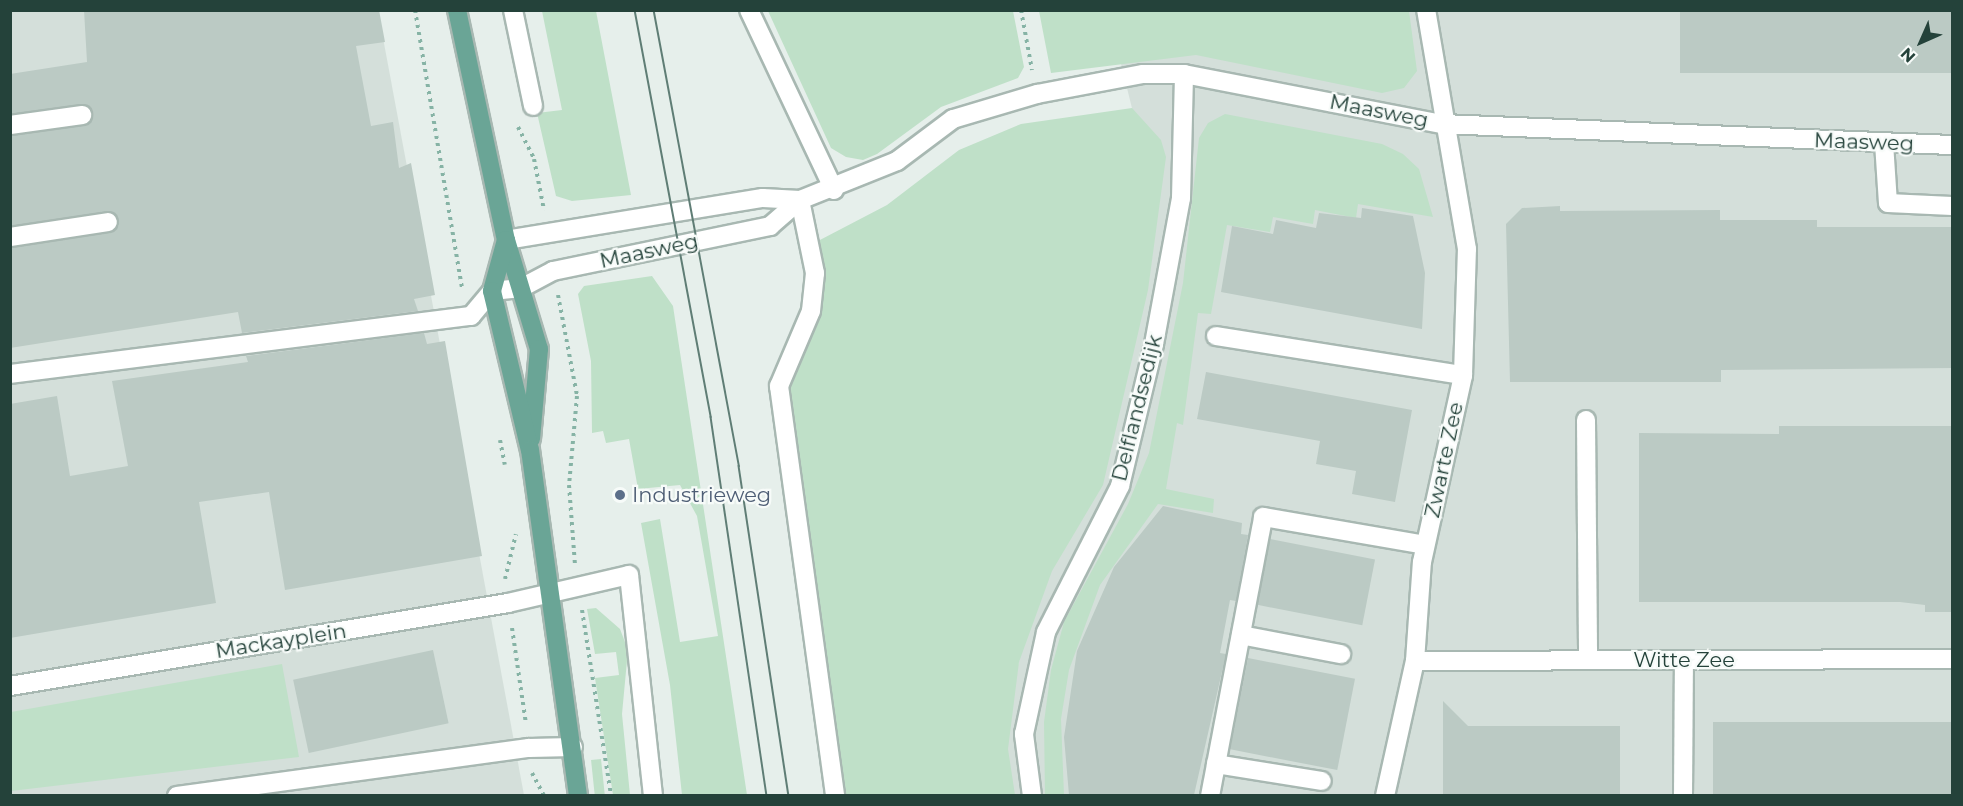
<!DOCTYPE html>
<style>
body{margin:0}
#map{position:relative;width:1963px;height:806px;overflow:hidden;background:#e6efeb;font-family:Montserrat,sans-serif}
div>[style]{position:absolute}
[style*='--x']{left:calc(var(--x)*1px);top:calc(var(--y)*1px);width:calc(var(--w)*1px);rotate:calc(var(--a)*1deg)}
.built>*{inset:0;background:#d4dfda}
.green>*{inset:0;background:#bfe0c8;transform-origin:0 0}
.building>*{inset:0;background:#bbcac4;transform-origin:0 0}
.path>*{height:4px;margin-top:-2px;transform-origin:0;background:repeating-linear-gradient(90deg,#86b3a5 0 3px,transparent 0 7.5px)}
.roads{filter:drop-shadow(2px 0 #a8b8b2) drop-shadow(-2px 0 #a8b8b2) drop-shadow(0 2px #a8b8b2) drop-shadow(0 -2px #a8b8b2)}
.minor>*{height:18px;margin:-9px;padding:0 9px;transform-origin:9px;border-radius:9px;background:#fff}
.major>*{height:18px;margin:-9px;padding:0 9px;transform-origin:9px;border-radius:9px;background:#6aa596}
.tram>*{height:1.5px;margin:-0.75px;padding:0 0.75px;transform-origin:0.75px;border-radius:0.75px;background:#5f7d75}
.dots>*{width:16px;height:16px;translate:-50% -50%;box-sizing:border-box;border:3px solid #f7fbf9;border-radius:50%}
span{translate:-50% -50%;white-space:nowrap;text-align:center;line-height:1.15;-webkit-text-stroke:4.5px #f7fbf9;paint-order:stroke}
.street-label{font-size:21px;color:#24423a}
.service-label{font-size:21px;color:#4e5e75}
.left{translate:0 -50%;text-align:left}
.frame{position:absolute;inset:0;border:12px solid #24423a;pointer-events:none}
.north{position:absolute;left:1891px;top:12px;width:60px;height:60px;-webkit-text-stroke:4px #f7fbf9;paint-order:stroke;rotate:225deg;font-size:16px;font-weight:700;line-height:24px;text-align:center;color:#24423a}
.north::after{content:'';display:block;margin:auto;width:21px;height:27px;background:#24423a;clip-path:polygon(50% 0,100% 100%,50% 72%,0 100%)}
</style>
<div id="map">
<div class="built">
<div style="clip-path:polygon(10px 11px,378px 11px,524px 795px,11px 795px)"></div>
<div style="clip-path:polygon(1108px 11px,1952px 11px,1952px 795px,984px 796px,1147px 169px)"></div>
</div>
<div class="green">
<div style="clip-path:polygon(542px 11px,596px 11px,631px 195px,572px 201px,556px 196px,537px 113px,562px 110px)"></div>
<div style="clip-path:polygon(768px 11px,1013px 11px,1024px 67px,1018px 78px,941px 107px,877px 154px,863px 160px,846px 157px,831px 148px)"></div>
<div style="clip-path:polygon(1039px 11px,1409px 11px,1417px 71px,1404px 88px,1382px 93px,1196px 55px,1051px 73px)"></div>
<div style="clip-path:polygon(1132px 108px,1161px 140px,1166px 157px,1148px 290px,1103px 485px,1052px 571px,1019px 662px,1008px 749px,1015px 795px,841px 795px,786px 383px,822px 277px,818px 241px,887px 205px,959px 150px,1021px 124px)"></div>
<div style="clip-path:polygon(1225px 114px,1382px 144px,1403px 154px,1419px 169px,1433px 217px,1358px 204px,1356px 218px,1315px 210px,1313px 224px,1273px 217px,1270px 232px,1227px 225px,1211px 314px,1198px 313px,1183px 425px,1177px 423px,1166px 489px,1214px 499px,1213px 513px,1158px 504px,1100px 585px,1069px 670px,1061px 719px,1064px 795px,1045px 796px,1044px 722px,1051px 670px,1064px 622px,1128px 504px,1149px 453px,1183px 283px,1199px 138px,1208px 123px)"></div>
<div style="clip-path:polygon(652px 276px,673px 306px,747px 795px,682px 795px,670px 685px,641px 523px,660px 519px,680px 642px,718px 636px,697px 516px,680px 485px,638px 489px,629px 439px,606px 443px,603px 431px,592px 433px,591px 361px,578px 294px,584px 286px)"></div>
<div style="clip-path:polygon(596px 608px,620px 629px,628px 650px,622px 714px,630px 795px,613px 795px,595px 678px,619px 675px,616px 652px,595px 654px,587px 609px)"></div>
<div style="clip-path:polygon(282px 664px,299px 757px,11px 791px,11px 712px)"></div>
<div style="left:601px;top:759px;width:36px;height:10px;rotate:84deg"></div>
</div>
<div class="building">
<div style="clip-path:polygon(84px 10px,379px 10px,385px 42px,356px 46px,371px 126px,393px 122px,399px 168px,411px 163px,435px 295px,414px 299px,418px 311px,242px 333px,238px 312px,10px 348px,10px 248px,110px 233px,119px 226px,117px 215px,107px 211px,10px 226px,10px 136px,84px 126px,93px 114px,81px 104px,10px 114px,10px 74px,87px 62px)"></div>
<div style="left:1680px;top:10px;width:273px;height:63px"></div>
<div style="clip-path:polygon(1560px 206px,1560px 211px,1720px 210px,1720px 220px,1817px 220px,1817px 227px,1953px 227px,1953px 368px,1721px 370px,1721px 382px,1510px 382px,1506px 224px,1522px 208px)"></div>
<div style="clip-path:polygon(1362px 208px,1413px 216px,1425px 273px,1422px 329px,1221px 292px,1232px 226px,1273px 234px,1276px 220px,1316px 228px,1319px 213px,1361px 218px)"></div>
<div style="clip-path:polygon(424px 333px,427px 344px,445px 341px,482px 556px,285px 590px,269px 492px,199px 502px,216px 603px,10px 638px,10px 404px,57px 396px,70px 476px,128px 466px,112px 381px,248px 362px,246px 356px)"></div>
<div style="clip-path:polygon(1206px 372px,1412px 410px,1395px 502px,1352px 494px,1356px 471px,1316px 464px,1320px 441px,1197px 419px)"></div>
<div style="clip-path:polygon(1779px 426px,1953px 426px,1953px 612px,1925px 612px,1925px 605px,1900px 602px,1639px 602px,1639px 433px,1779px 434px)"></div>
<div style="clip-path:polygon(1163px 506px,1242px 523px,1241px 534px,1248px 535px,1236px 601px,1230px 600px,1220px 653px,1226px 654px,1194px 795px,1069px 795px,1064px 737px,1077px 651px,1114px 567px)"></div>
<div style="left:1270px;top:539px;width:107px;height:67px;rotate:11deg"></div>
<div style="left:433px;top:650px;width:75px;height:143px;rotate:78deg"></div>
<div style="left:1248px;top:658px;width:109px;height:93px;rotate:11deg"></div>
<div style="clip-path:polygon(1443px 701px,1468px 726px,1620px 726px,1620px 795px,1443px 795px)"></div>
<div style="left:1713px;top:722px;width:240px;height:73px"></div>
</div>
<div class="path">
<div style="--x:415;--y:10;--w:282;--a:80.4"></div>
<div style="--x:1021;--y:10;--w:61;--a:79.6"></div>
<div style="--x:518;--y:127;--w:36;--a:63"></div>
<div style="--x:534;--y:159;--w:52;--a:78.9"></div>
<div style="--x:558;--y:295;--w:103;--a:79.3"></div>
<div style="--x:577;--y:396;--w:89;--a:95.1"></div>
<div style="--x:569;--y:485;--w:79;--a:85.7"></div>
<div style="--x:500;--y:440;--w:25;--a:79"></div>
<div style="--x:505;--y:579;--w:46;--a:-76.3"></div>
<div style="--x:582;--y:610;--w:188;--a:81.1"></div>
<div style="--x:512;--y:628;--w:97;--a:81.7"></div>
<div style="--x:532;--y:773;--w:26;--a:62"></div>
</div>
<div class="roads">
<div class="minor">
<div style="--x:513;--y:10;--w:98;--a:78.2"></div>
<div style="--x:749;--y:10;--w:199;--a:64.7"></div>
<div style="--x:10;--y:125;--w:73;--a:-7.9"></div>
<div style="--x:1884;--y:143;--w:60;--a:86.2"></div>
<div style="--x:1888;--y:203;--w:64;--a:2.7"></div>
<div style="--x:800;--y:200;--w:75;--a:78.4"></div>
<div style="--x:815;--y:273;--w:38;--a:96"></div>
<div style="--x:811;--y:311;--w:82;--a:113.1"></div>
<div style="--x:779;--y:386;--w:414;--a:82.2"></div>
<div style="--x:10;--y:237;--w:99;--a:-8.7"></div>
<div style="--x:506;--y:240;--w:260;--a:-9.3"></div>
<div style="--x:763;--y:198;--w:37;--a:3"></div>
<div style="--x:800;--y:200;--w:105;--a:-21.9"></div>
<div style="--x:897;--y:161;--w:70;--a:-36.9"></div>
<div style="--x:953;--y:119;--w:88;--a:-16.6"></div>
<div style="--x:1037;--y:94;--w:108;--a:-10.7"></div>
<div style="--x:1143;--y:74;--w:41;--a:0"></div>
<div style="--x:1184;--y:74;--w:263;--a:11"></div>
<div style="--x:1442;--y:124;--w:510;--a:2.36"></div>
<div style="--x:1216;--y:336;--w:250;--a:9"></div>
<div style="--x:10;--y:374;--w:465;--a:-7.2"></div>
<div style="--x:471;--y:316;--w:33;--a:-50"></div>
<div style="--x:492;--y:291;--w:29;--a:-6"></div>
<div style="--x:521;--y:288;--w:36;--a:-28"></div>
<div style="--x:553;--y:271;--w:222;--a:-11.7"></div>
<div style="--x:770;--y:226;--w:40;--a:-41"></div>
<div style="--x:1586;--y:420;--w:240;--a:89.5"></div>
<div style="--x:1241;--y:635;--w:102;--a:10.8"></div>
<div style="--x:1415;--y:661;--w:537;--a:-0.21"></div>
<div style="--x:10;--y:686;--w:505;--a:-9.46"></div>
<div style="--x:508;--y:603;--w:124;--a:-13"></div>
<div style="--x:629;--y:575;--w:222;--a:83.8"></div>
<div style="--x:1216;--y:764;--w:107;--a:9.1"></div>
<div style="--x:177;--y:796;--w:355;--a:-7.8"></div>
<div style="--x:529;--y:748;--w:44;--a:-1.3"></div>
<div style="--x:1032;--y:796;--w:63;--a:-97.4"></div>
<div style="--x:1024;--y:734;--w:104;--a:-77.8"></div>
<div style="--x:1046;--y:632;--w:164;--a:-63.1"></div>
<div style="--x:1120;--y:486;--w:146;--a:-76.5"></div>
<div style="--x:1154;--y:344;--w:148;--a:-79.5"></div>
<div style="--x:1181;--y:198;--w:124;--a:-88.6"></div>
<div style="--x:1210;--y:796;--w:284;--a:-79.2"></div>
<div style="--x:1263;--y:517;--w:164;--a:9.8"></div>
<div style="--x:1385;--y:796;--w:138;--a:-77.5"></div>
<div style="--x:1415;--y:661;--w:99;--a:-86"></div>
<div style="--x:1422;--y:562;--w:191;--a:-77.6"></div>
<div style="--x:1463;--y:375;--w:126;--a:-88.2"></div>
<div style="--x:1467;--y:249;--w:242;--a:-99.7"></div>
<div style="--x:1683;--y:796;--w:136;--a:-89.6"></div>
</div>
<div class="major">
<div style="--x:457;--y:10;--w:235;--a:78"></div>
<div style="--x:506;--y:240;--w:114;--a:73.2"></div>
<div style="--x:539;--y:349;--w:90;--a:95.1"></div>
<div style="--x:506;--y:240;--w:53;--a:105.4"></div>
<div style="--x:492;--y:291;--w:163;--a:76.6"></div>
<div style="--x:530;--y:450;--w:349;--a:82.1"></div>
</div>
</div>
<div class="tram">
<div style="--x:635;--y:10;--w:414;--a:79.4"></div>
<div style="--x:711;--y:417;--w:383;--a:81.6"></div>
<div style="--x:654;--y:10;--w:464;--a:79.4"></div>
<div style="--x:739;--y:466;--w:334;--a:81.4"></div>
</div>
<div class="dots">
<div style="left:620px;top:495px;background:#5c6f8a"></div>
</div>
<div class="street-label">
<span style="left:1379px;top:111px;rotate:11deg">Maasweg</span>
<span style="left:1864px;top:142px;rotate:2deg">Maasweg</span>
<span style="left:649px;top:251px;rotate:-12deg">Maasweg</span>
<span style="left:1137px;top:408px;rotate:-76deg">Delflandsedijk</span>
<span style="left:1444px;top:460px;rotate:-78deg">Zwarte Zee</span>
<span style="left:281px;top:641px;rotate:-9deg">Mackayplein</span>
<span style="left:1684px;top:660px">Witte Zee</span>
</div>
<div class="service-label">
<span class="left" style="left:632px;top:495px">Industrieweg</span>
</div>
<div class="frame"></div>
<div class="north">N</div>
</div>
